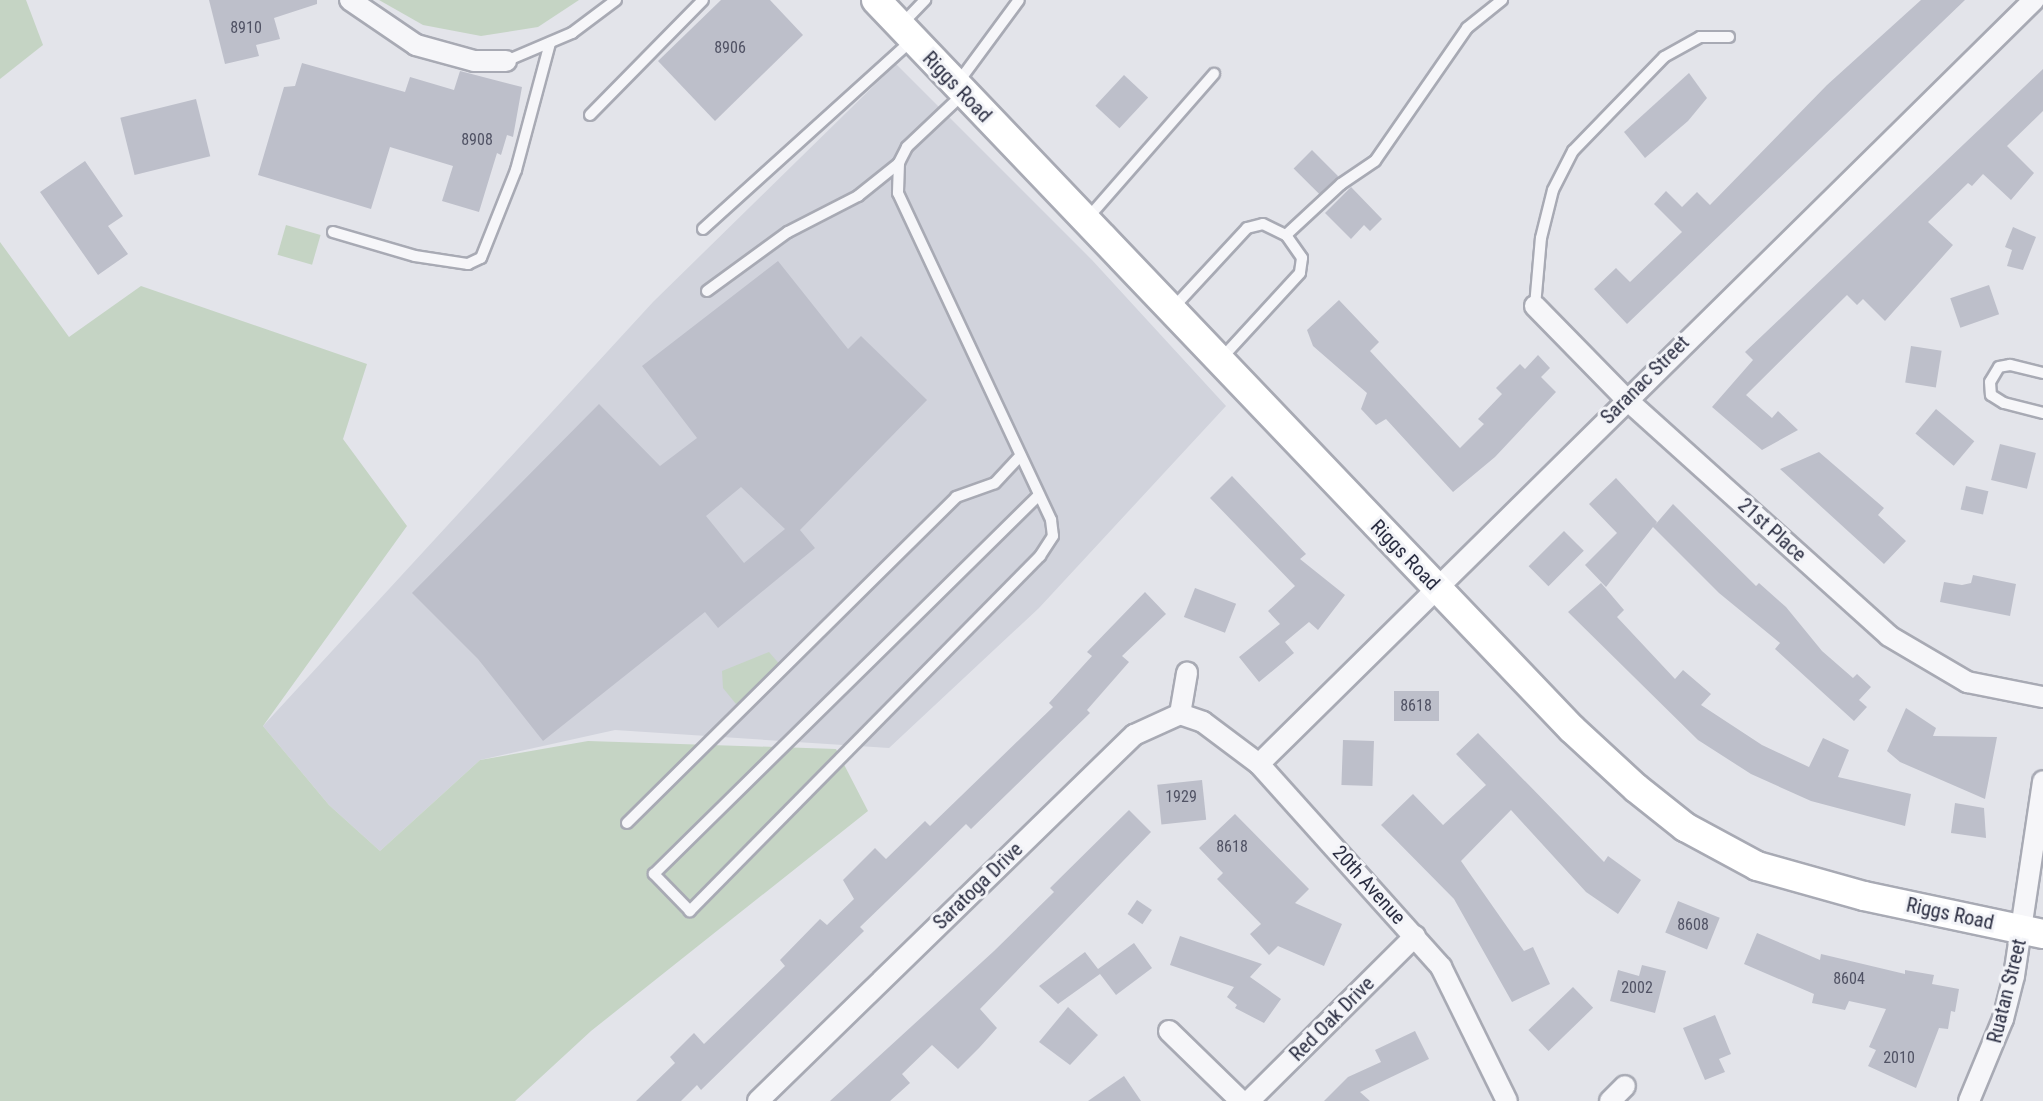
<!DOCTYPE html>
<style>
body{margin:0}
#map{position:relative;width:2043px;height:1101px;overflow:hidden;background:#e3e4ea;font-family:"Roboto Condensed",sans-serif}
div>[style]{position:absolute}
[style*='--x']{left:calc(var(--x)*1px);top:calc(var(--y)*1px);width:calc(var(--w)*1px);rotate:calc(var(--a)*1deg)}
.built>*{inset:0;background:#d1d3dc}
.green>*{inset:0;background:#c5d4c4;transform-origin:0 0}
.building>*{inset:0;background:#bdbfca;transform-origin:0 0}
.roads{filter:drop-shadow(2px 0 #a8aab4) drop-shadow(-2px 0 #a8aab4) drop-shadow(0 2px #a8aab4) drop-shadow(0 -2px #a8aab4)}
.service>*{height:10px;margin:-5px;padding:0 5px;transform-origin:5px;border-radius:5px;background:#f6f6f9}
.minor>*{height:20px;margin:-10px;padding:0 10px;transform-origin:10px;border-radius:10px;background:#f6f6f9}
.secondary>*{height:28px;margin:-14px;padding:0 14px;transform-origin:14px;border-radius:14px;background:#fff}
span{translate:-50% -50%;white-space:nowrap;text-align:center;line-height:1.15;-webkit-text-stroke:6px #f3f4f8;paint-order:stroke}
.number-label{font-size:16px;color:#505264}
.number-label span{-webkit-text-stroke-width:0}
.street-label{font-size:20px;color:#2b2e42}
</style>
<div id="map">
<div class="built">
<div style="clip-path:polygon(896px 64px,1092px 260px,1226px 406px,1039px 608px,889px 748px,615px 730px,480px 760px,380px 851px,329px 805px,263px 726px,653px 302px)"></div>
</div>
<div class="green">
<div style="clip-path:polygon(0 0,26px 0,43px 45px,0 79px)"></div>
<div style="clip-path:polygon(379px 0,579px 0,538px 27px,481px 36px,423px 25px)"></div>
<div style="left:286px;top:225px;width:36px;height:31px;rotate:16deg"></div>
<div style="clip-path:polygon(0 242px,69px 337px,141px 286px,367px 364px,343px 439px,407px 526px,263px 726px,329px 805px,380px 851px,480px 760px,588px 741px,836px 749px,868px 811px,591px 1031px,515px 1101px,0 1101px)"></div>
<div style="clip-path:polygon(769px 652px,782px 667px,736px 704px,723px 688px,722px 671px)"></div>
</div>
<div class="building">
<div style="clip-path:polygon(209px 0,317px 0,317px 4px,274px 18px,280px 39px,256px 45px,259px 56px,225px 64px)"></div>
<div style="clip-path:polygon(721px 0,770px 0,803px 35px,715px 121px,658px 61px)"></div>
<div style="clip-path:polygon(1921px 0,1965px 0,1627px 324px,1594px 289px,1616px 268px,1630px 282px,1682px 232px,1654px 204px,1666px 191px,1682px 207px,1697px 192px,1710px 205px,1827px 85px)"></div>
<div style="clip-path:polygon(302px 63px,405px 92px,410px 77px,454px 90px,460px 71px,522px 87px,513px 137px,507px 135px,501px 155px,497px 153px,479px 212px,442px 201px,453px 166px,390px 147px,371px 209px,258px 175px,284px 87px,295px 86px)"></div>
<div style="clip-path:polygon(2043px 69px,2043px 111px,2007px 146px,2034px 173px,2011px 200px,1983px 174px,1972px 186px,1968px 183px,1928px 222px,1953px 245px,1885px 321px,1863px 299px,1857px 305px,1847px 295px,1746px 395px,1772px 418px,1778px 411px,1798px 430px,1762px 450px,1712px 407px,1753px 360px,1745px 352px)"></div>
<div style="clip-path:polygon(1689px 73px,1707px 98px,1688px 121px,1645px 158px,1624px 132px)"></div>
<div style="left:1124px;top:75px;width:33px;height:42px;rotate:43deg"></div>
<div style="left:196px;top:99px;width:59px;height:78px;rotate:76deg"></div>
<div style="left:1312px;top:150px;width:37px;height:26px;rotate:45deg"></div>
<div style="clip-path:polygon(85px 161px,123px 216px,108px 226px,128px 254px,98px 275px,40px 192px)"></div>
<div style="clip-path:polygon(1351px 187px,1382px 219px,1370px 231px,1364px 225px,1351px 239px,1325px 213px)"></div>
<div style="clip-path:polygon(2013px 227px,2036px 237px,2023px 270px,2007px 266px,2012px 250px,2005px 247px)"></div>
<div style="clip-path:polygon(evenodd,778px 261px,848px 349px,861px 336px,927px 400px,800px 530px,815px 548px,718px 628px,705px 612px,543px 741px,478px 659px,412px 593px,599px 404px,660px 466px,697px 438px,642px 366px,778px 261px,741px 487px,785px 529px,744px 563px,706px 516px,741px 487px)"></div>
<div style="left:1989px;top:285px;width:31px;height:41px;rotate:71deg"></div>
<div style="clip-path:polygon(1339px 300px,1379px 342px,1370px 351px,1460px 448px,1484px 424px,1478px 419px,1502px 394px,1496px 388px,1520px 364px,1525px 369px,1538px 355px,1550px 368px,1541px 377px,1556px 392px,1495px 457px,1453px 492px,1386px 419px,1376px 425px,1361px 409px,1367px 393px,1313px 346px,1307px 330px)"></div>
<div style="left:1911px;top:346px;width:31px;height:37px;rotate:9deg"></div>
<div style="left:1936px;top:409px;width:50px;height:32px;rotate:40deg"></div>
<div style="left:2000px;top:444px;width:37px;height:37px;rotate:14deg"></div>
<div style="clip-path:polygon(1819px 452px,1884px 508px,1878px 515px,1906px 541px,1884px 564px,1780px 469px)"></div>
<div style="clip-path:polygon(1232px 476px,1306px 554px,1300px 559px,1345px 595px,1318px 630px,1309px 622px,1285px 642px,1294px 653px,1259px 682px,1239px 657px,1280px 624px,1268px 611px,1295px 586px,1210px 498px)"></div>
<div style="clip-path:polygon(1616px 478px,1657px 522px,1655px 525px,1673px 504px,1756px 586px,1759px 583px,1786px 607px,1822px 651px,1853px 678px,1857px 674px,1871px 687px,1859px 700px,1867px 707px,1854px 721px,1775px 649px,1780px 643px,1719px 593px,1653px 527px,1606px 587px,1585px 565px,1617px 533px,1589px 504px)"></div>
<div style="left:1966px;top:486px;width:23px;height:24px;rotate:13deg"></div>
<div style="left:1564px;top:531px;width:28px;height:50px;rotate:45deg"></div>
<div style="clip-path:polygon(1973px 575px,2016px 584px,2010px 616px,1940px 602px,1944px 582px,1962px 585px,1971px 583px)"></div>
<div style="clip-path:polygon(1601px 583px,1624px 610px,1617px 617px,1675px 679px,1683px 670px,1711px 694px,1701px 705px,1762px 745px,1809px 767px,1823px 738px,1849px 750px,1838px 777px,1911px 794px,1905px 826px,1811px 801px,1751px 774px,1698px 740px,1568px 612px)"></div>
<div style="left:1195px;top:588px;width:44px;height:31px;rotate:21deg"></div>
<div style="clip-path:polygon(1145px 592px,1166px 614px,1122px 656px,1129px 662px,1087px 710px,1090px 713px,971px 829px,966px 824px,914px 875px,860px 927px,864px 931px,701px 1090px,697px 1085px,681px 1101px,636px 1101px,675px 1063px,670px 1057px,694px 1033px,704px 1044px,785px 966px,780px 960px,820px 919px,827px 925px,854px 899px,843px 880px,875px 848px,886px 859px,925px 821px,930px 826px,1053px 707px,1049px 703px,1092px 656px,1087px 652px)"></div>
<div style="left:1394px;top:691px;width:45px;height:30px"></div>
<div style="clip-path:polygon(1906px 708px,1936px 728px,1933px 736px,1997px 737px,1985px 799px,1900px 762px,1887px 751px)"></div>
<div style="clip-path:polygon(1478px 733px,1604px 862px,1608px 856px,1641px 880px,1618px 914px,1586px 892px,1511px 810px,1461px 861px,1524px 951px,1533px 947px,1550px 984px,1512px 1002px,1454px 899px,1381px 825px,1413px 794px,1443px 825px,1486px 785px,1456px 754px)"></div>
<div style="left:1343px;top:740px;width:31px;height:45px;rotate:2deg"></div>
<div style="left:1202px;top:780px;width:40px;height:45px;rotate:84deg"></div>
<div style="clip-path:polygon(1955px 803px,1984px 808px,1986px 838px,1951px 833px)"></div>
<div style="clip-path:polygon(1129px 810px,1151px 832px,980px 1009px,997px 1028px,979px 1048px,958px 1069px,932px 1045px,902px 1074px,910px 1083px,890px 1101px,830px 1101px,994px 951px,1054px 892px,1050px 888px)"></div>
<div style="clip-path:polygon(1235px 814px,1309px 889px,1295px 903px,1342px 924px,1324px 966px,1278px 946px,1269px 955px,1250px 934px,1261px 924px,1217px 879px,1223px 873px,1199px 848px)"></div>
<div style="left:1137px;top:900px;width:18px;height:17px;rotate:34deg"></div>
<div style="left:1678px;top:901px;width:45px;height:34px;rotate:22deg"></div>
<div style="clip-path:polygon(1757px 933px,1820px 960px,1821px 954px,1905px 974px,1905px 970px,1934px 975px,1932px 984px,1959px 989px,1955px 1012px,1951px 1011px,1948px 1029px,1939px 1028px,1916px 1088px,1868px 1066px,1876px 1050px,1869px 1047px,1886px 1009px,1849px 1001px,1845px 1010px,1812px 1003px,1814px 994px,1744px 964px)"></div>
<div style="clip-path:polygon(1180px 936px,1262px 964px,1250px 977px,1281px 999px,1264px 1023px,1235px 1008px,1237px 1005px,1227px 997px,1234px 987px,1170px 965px)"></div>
<div style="clip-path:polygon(1134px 943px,1152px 968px,1116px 995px,1100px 974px,1058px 1004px,1039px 986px,1085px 952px,1098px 969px)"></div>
<div style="clip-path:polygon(1642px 965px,1666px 971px,1655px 1013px,1610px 1001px,1618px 970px,1639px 976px)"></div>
<div style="left:1573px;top:987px;width:29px;height:62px;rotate:46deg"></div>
<div style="clip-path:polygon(1068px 1007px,1098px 1035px,1070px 1065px,1039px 1042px)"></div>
<div style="clip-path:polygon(1715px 1015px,1731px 1054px,1719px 1059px,1725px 1072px,1705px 1080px,1683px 1028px)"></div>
<div style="clip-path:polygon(1415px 1031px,1429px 1059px,1360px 1092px,1370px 1101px,1324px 1101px,1348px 1077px,1381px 1062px,1375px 1050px)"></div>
<div style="clip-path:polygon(1124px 1076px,1141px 1101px,1088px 1101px)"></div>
</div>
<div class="roads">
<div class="service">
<div style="--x:901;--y:25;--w:35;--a:-46"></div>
<div style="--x:506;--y:61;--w:72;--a:-23"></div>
<div style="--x:572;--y:33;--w:55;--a:-36.9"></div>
<div style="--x:957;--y:84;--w:104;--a:-53.6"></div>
<div style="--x:962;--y:95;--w:76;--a:136.6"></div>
<div style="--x:907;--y:147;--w:18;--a:117"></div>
<div style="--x:899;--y:163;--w:30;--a:92"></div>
<div style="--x:898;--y:193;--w:361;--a:64.9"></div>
<div style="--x:1051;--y:520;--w:16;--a:83"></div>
<div style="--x:1053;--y:536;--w:24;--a:123"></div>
<div style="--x:1040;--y:556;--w:499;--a:134.6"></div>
<div style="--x:690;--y:911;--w:52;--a:-134.2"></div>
<div style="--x:654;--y:874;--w:540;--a:-44.55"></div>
<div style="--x:590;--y:115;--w:161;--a:-45.5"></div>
<div style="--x:1087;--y:219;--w:193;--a:-48.8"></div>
<div style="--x:703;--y:229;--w:280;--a:-42.1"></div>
<div style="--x:333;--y:232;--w:85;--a:16.3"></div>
<div style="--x:415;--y:256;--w:54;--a:8.6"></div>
<div style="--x:468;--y:264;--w:14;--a:-25"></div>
<div style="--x:481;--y:258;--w:95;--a:-68.3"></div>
<div style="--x:516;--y:170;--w:131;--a:-75"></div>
<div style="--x:1286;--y:235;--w:75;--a:-42.8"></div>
<div style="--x:1341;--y:184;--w:41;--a:-34.1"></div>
<div style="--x:1375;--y:161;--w:162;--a:-55.3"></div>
<div style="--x:1467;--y:28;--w:45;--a:-38.7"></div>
<div style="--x:707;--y:291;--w:100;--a:-36.1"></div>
<div style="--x:788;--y:232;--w:79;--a:-27.2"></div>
<div style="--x:858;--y:196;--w:53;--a:-38.8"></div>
<div style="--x:1535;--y:306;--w:68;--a:-85"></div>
<div style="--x:1541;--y:238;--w:49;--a:-76"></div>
<div style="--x:1553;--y:190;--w:44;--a:-62.9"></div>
<div style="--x:1573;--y:151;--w:131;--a:-45.9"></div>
<div style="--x:1664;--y:57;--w:41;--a:-29.1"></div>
<div style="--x:1700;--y:37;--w:29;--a:0"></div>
<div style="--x:1173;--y:308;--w:109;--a:-47.2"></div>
<div style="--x:1247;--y:228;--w:16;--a:-14"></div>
<div style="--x:1263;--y:224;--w:25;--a:26"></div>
<div style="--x:1286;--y:235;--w:28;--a:55"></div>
<div style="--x:1302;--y:258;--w:15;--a:98"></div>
<div style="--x:1300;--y:273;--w:117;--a:132.6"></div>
<div style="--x:2043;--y:373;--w:34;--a:-166"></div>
<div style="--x:2010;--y:365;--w:11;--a:170"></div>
<div style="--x:1999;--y:367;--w:17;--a:121"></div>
<div style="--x:1990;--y:382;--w:13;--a:86"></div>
<div style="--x:1991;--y:395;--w:15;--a:32"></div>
<div style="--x:2004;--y:403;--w:40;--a:14.4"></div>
<div style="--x:627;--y:823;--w:463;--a:-44.7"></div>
<div style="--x:956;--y:497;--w:41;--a:-19.7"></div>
<div style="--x:995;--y:483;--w:37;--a:-47"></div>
</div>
<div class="minor">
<div style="--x:350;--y:0;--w:80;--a:34.3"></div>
<div style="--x:416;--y:45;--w:60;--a:15.4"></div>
<div style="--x:474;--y:61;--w:32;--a:0"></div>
<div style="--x:1535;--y:306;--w:129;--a:45.6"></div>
<div style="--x:1625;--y:398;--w:355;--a:42"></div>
<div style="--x:1889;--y:636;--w:91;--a:30.5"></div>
<div style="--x:1967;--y:682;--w:77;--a:11.2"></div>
<div style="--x:1180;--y:714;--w:24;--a:19"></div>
<div style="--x:1203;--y:722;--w:70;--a:36.9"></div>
<div style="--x:1259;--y:764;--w:273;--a:48.1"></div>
<div style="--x:1441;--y:967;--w:149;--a:63.8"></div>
<div style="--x:1259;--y:764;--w:1088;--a:-44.59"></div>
<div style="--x:1169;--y:1031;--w:100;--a:44.2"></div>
<div style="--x:758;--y:1101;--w:525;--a:-44.23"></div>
<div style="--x:1134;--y:735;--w:51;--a:-24.5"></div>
<div style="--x:1180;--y:714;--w:42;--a:-80.3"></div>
<div style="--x:1249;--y:1101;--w:234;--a:-44.8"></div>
<div style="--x:1610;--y:1101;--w:21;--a:-45"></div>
<div style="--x:1969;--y:1101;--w:89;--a:-67.5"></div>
<div style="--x:2003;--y:1019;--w:44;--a:-75.7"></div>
<div style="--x:2014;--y:976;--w:197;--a:-81.5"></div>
</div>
<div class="secondary">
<div style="--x:876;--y:0;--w:1008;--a:46.33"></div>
<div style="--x:1572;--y:729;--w:87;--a:42.7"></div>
<div style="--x:1636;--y:788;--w:63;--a:38.5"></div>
<div style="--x:1685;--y:827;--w:82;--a:28.4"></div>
<div style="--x:1757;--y:866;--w:111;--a:15.7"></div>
<div style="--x:1864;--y:896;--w:183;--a:12"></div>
</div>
</div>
<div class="number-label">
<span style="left:246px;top:28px">8910</span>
<span style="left:730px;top:48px">8906</span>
<span style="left:477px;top:140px">8908</span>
<span style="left:1416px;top:706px">8618</span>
<span style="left:1181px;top:797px">1929</span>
<span style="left:1232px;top:847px">8618</span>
<span style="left:1693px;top:925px">8608</span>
<span style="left:1849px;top:979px">8604</span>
<span style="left:1637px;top:988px">2002</span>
<span style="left:1899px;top:1058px">2010</span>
</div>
<div class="street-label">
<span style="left:957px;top:87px;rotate:46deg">Riggs Road</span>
<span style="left:1645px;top:380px;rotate:-45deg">Saranac Street</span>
<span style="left:1772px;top:530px;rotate:42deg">21st Place</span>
<span style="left:1405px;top:555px;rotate:46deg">Riggs Road</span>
<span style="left:1369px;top:885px;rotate:48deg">20th Avenue</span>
<span style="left:978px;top:886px;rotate:-44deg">Saratoga Drive</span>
<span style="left:1950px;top:914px;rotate:12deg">Riggs Road</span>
<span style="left:2007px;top:991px;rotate:-76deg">Ruatan Street</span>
<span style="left:1332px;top:1019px;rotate:-45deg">Red Oak Drive</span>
</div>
</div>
